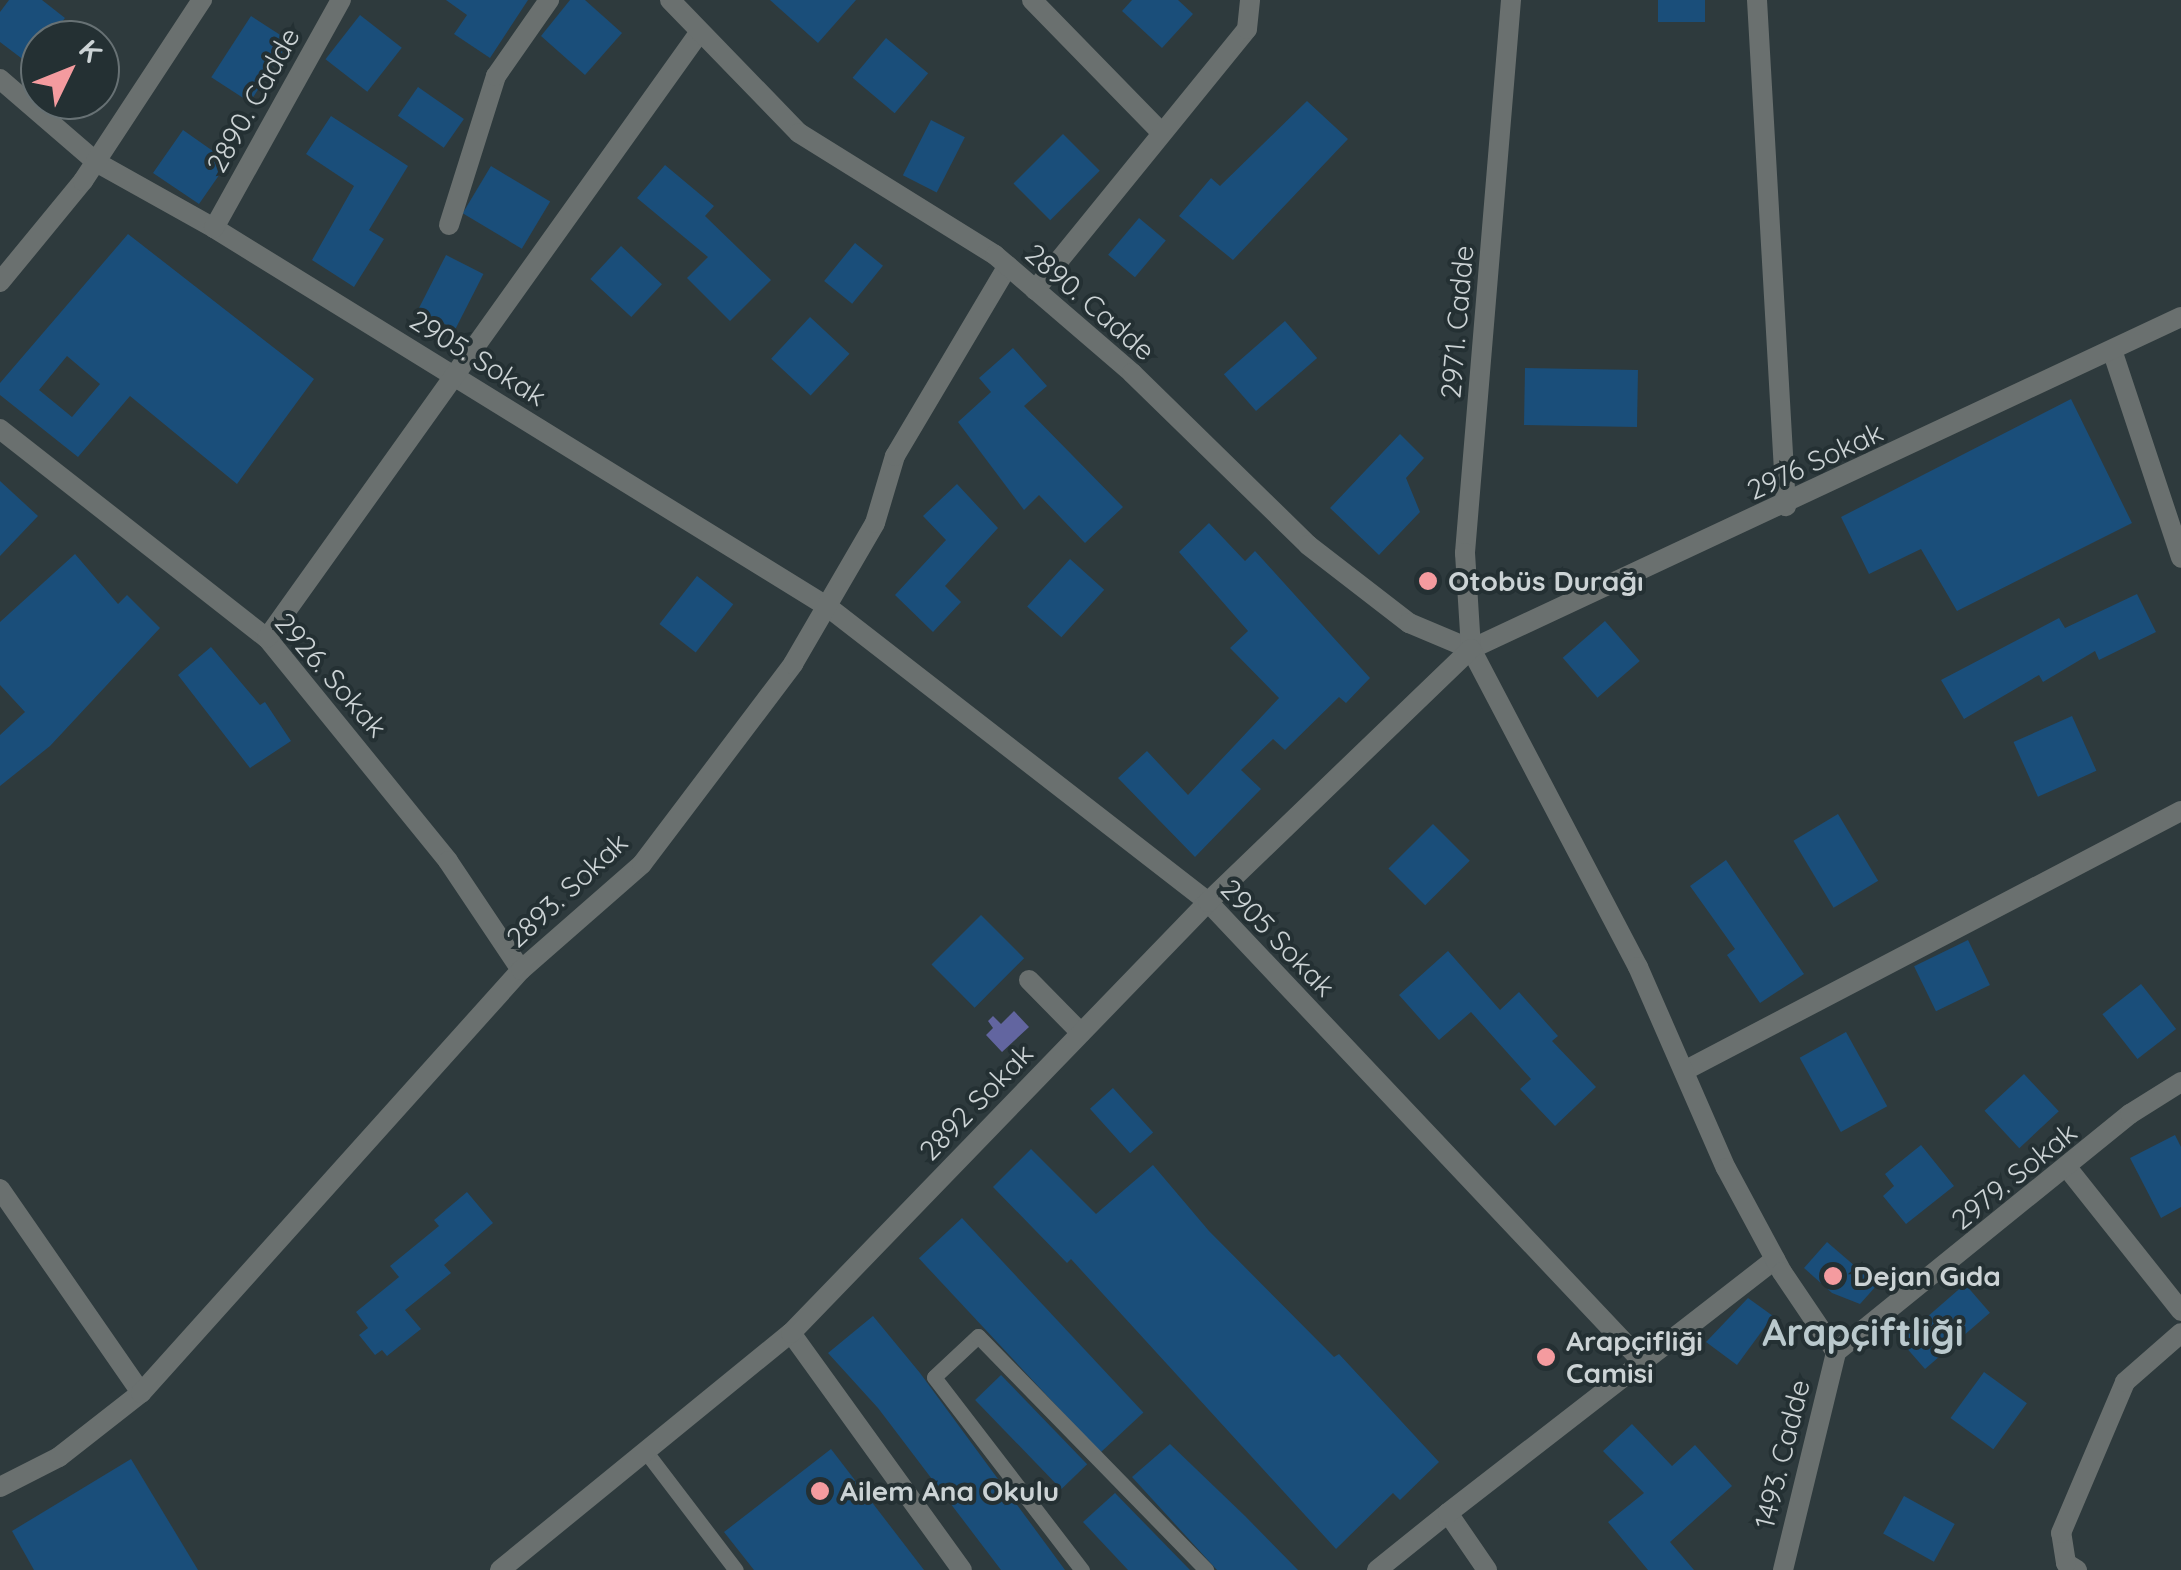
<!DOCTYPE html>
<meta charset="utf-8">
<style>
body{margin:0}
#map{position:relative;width:2181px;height:1570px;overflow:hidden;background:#2e3a3d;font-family:Quicksand,sans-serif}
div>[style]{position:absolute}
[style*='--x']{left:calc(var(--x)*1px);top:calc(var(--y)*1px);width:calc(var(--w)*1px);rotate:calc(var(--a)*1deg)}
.water>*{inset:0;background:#6265a0}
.building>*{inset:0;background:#1a4e7a;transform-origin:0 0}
.service>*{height:15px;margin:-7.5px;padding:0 7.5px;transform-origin:7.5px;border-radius:7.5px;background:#6a706f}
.pedestrian>*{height:20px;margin:-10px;padding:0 10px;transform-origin:10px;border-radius:10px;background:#6a706f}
.minor>*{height:20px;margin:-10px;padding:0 10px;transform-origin:10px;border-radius:10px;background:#6a706f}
.tertiary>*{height:20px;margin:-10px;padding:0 10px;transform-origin:10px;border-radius:10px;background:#6a706f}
.dots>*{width:28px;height:28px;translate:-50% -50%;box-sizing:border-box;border:5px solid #243033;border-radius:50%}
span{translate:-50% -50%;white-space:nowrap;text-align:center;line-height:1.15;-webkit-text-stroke:8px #243033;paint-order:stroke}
.street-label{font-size:28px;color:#ccd3d5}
.poi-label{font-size:28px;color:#ccd3d5;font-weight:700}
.left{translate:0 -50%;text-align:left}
.district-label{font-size:38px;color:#bac9cd;font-weight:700}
.north{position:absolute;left:20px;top:20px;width:100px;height:100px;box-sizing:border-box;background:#243033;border:2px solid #677174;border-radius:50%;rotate:47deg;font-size:28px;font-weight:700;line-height:40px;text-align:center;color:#ccd3d5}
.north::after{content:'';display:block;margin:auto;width:35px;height:45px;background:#f49b9f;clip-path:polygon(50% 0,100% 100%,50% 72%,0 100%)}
</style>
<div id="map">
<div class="water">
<div style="clip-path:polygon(1014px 1011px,1029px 1027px,1002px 1052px,986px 1035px,993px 1028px,988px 1021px,993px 1016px,1001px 1024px)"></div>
</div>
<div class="building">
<div style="clip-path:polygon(9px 0,42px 0,65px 18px,48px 40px,40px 40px,29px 64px,0 42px,0 12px)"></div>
<div style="clip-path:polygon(446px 0,528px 0,490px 58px,454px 34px,467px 15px)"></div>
<div style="clip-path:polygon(570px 0,585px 0,622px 33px,585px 75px,541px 36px)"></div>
<div style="clip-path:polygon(770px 0,856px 0,818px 43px)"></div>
<div style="clip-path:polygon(1132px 0,1178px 0,1193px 14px,1162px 48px,1122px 11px)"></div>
<div style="left:1658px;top:0;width:47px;height:22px"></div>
<div style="left:360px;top:15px;width:53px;height:56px;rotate:38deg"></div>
<div style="left:251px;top:16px;width:46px;height:73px;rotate:33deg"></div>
<div style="left:886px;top:38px;width:55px;height:52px;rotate:40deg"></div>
<div style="left:418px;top:87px;width:56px;height:35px;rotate:35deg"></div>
<div style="clip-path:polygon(1307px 101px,1348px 139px,1233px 260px,1179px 216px,1211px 178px,1220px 186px)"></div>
<div style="clip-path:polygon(331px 116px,408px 166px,369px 230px,384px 239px,354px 287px,312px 260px,354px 186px,306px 154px)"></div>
<div style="left:931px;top:120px;width:38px;height:62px;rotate:27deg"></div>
<div style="clip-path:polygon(183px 130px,220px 156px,216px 162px,224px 168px,199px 204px,153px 173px)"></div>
<div style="left:1063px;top:134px;width:52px;height:70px;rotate:45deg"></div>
<div style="clip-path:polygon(665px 165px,714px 206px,705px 216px,771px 280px,730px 321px,687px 278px,708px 257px,637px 198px)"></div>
<div style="left:491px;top:166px;width:69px;height:55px;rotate:31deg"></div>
<div style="left:1139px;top:218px;width:35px;height:48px;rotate:40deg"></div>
<div style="clip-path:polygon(evenodd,128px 234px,314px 379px,237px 484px,130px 396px,78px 457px,0 395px,0 383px,128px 234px,67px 356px,100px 384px,72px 417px,39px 390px,67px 356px)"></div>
<div style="left:855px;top:243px;width:36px;height:49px;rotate:39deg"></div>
<div style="left:621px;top:246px;width:56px;height:45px;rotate:43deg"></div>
<div style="left:446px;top:255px;width:42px;height:62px;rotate:27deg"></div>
<div style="left:810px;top:317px;width:54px;height:57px;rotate:43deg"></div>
<div style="left:1285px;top:321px;width:49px;height:81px;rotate:49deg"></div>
<div style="clip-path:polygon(1013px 348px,1047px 386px,1024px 406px,1123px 507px,1085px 543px,1039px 495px,1024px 510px,958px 422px,991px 392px,979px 378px)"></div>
<div style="left:1525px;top:368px;width:113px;height:57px;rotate:1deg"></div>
<div style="clip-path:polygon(2071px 399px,2132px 523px,1957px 611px,1921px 549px,1869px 574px,1841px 517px)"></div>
<div style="clip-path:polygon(1400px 434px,1424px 458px,1406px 478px,1420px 512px,1379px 555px,1330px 508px)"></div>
<div style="clip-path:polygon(0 481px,38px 516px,0 556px)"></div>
<div style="clip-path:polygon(957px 484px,998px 528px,945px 586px,961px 602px,933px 632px,895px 595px,946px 540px,923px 516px)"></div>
<div style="clip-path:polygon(1209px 523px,1245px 561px,1255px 551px,1370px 678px,1346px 703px,1339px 697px,1285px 750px,1273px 739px,1241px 770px,1261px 789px,1195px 857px,1118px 778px,1147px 751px,1188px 795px,1279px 698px,1230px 648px,1248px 631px,1179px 552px)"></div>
<div style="clip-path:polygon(75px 554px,118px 604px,127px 595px,160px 628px,50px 746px,0 786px,0 735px,25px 712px,0 685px,0 622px)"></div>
<div style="left:1070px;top:559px;width:46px;height:64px;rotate:42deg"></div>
<div style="left:697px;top:576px;width:46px;height:61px;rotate:38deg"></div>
<div style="clip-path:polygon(2137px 594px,2156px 632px,2099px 660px,2095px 651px,2043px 682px,2039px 675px,1964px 719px,1941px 680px,2059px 618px,2065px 628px)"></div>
<div style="left:1605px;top:621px;width:53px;height:56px;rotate:49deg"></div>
<div style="clip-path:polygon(211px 647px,260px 705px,265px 702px,291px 741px,250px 768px,178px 675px)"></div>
<div style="left:2072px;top:716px;width:60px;height:64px;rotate:66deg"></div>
<div style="left:1838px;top:814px;width:78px;height:52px;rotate:59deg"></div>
<div style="left:1433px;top:824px;width:52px;height:63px;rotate:45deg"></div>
<div style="clip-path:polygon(1726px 860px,1804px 974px,1760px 1003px,1727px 955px,1735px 949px,1690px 886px)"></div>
<div style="left:981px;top:915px;width:61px;height:70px;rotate:45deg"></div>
<div style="left:1968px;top:940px;width:50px;height:60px;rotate:64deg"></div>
<div style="clip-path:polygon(1448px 951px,1500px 1010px,1519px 992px,1558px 1036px,1552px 1041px,1596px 1087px,1555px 1126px,1520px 1089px,1531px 1079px,1471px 1012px,1439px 1040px,1399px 995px)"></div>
<div style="left:2141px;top:984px;width:57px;height:49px;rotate:52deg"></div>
<div style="left:1846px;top:1032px;width:85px;height:53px;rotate:61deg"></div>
<div style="left:2024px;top:1074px;width:51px;height:54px;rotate:47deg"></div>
<div style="left:1113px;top:1088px;width:60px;height:31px;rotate:48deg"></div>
<div style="clip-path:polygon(2175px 1135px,2181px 1147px,2181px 1207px,2161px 1218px,2130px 1158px)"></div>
<div style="clip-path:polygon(1921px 1145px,1954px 1186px,1906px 1224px,1883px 1196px,1894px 1186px,1885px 1174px)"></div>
<div style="clip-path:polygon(1031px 1149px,1096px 1214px,1153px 1165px,1209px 1231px,1334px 1357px,1339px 1354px,1439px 1462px,1400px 1500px,1393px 1493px,1336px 1549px,1071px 1259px,1067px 1263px,993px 1187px)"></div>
<div style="clip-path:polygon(467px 1192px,493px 1223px,444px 1265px,451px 1273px,405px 1310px,421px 1329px,387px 1356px,382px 1350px,375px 1355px,359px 1335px,368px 1328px,356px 1312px,399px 1277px,390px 1266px,439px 1226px,434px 1220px)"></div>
<div style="left:962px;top:1218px;width:266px;height:59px;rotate:47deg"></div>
<div style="clip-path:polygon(1827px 1242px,1877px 1285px,1860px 1304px,1832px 1293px,1804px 1268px)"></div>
<div style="left:1965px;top:1284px;width:38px;height:86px;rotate:49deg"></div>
<div style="clip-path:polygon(1748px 1298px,1773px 1316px,1737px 1365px,1706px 1342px)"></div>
<div style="clip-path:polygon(873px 1316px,920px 1373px,1065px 1570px,1001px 1570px,878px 1408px,828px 1353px)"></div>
<div style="left:1984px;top:1372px;width:53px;height:57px;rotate:36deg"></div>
<div style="left:1001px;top:1375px;width:124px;height:36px;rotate:46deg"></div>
<div style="clip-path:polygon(1632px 1424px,1672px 1466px,1695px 1445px,1732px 1486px,1670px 1542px,1694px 1570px,1648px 1570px,1608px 1522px,1644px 1493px,1603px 1451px)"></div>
<div style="clip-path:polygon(1170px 1444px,1245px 1516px,1298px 1570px,1217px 1570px,1132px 1477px)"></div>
<div style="clip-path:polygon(831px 1449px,924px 1570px,754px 1570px,724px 1532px)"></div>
<div style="clip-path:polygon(131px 1459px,198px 1570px,34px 1570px,12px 1531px)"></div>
<div style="clip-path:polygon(1115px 1493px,1190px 1570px,1128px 1570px,1083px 1522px)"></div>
<div style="left:1904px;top:1496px;width:58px;height:43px;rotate:29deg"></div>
</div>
<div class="service">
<div style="--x:646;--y:1452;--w:148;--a:52.7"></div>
<div style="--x:1082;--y:1570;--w:243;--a:-127.5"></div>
<div style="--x:934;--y:1377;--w:60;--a:-43"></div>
<div style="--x:978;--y:1336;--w:327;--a:45.7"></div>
</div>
<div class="pedestrian">
<div style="--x:1029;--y:980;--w:74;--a:45.5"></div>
</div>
<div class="minor">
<div style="--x:1032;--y:0;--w:182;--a:45.7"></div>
<div style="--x:1757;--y:0;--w:507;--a:86.72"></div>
<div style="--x:0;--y:79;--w:127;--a:40.8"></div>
<div style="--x:96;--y:162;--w:135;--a:29.2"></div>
<div style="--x:214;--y:228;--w:722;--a:31.69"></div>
<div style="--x:828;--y:607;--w:481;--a:37.8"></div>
<div style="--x:1208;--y:902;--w:630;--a:46.61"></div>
<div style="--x:449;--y:225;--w:156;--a:-72.5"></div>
<div style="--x:496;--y:76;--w:93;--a:-55.1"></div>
<div style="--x:214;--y:228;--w:261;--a:-60.9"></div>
<div style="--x:1035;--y:290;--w:336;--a:-50.9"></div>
<div style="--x:1247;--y:29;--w:29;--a:-84"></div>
<div style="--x:2112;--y:350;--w:219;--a:71.6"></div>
<div style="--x:0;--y:429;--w:339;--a:38.1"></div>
<div style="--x:267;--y:638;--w:287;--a:50.9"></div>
<div style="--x:448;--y:861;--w:131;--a:56.2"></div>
<div style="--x:267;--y:638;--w:743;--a:-54.47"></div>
<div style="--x:1471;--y:649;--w:784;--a:-25.06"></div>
<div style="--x:1684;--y:1071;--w:561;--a:-27.62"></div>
<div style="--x:2069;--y:1170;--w:180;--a:51.5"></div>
<div style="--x:0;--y:1189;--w:248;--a:55.3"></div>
<div style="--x:791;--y:1333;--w:292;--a:54.2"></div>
<div style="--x:0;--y:1487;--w:66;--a:-27"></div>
<div style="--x:59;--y:1457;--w:104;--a:-38"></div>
<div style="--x:141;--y:1393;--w:569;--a:-48.07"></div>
<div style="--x:521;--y:970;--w:161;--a:-41.2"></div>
<div style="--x:642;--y:864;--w:251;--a:-52.9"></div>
<div style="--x:793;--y:664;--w:163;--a:-59.8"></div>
<div style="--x:875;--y:523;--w:70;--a:-73.4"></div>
<div style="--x:895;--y:456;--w:221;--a:-59.3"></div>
<div style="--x:1377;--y:1570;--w:91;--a:-38.8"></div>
<div style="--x:1487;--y:1570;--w:69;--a:-124.4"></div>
<div style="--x:1448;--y:1513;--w:414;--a:-37.8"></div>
<div style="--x:2077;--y:1570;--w:13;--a:-148"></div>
<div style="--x:2066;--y:1563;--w:30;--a:-99"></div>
<div style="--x:2061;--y:1533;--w:164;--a:-67"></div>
<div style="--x:2125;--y:1382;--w:74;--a:-41.2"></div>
</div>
<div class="tertiary">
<div style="--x:670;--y:0;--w:185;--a:45.9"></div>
<div style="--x:799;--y:133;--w:231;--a:31.9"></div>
<div style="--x:995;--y:255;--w:181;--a:40.7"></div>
<div style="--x:1132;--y:373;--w:246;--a:44.3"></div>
<div style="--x:1308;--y:545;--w:128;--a:37.7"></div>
<div style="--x:1409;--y:623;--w:67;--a:22.8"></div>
<div style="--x:1511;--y:0;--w:555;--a:94.76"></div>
<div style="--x:1465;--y:553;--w:96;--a:86.4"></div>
<div style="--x:1471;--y:649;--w:359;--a:62.3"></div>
<div style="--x:1638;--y:967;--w:219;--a:66.4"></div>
<div style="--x:1726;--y:1168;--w:118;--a:61.7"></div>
<div style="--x:1782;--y:1272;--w:97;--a:56"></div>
<div style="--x:0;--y:282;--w:131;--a:-50.6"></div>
<div style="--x:83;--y:181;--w:217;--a:-56.7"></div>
<div style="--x:1836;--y:1352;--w:378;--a:-39"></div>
<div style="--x:2130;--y:1114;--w:60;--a:-32.1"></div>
<div style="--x:500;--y:1570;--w:375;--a:-39.2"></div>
<div style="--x:791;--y:1333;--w:600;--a:-45.95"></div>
<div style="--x:1208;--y:902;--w:365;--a:-43.9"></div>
<div style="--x:1783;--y:1570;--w:224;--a:-76.3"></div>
</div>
<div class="dots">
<div style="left:1428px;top:581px;background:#f49b9f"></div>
<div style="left:1833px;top:1276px;background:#f49b9f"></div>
<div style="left:1546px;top:1357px;background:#f49b9f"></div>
<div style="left:820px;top:1491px;background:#f49b9f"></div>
</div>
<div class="street-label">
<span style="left:253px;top:100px;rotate:-61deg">2890. Cadde</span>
<span style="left:1090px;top:302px;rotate:41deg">2890. Cadde</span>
<span style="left:1457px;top:322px;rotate:-85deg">2971. Cadde</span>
<span style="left:478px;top:358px;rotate:32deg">2905. Sokak</span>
<span style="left:1815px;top:461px;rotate:-25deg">2976 Sokak</span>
<span style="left:331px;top:675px;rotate:49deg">2926. Sokak</span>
<span style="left:567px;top:890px;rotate:-43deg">2893. Sokak</span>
<span style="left:1278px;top:938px;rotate:46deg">2905 Sokak</span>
<span style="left:976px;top:1102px;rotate:-46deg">2892 Sokak</span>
<span style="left:2014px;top:1176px;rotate:-39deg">2979. Sokak</span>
<span style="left:1782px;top:1454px;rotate:-76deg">1493. Cadde</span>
</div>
<div class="poi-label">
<span class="left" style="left:1448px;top:581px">Otobüs Durağı</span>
<span class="left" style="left:1853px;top:1276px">Dejan Gıda</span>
<span class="left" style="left:1566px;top:1357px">Arapçifliği<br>Camisi</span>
<span class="left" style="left:840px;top:1491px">Ailem Ana Okulu</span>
</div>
<div class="district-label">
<span style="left:1863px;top:1333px">Arapçiftliği</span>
</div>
<div class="north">K</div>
</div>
